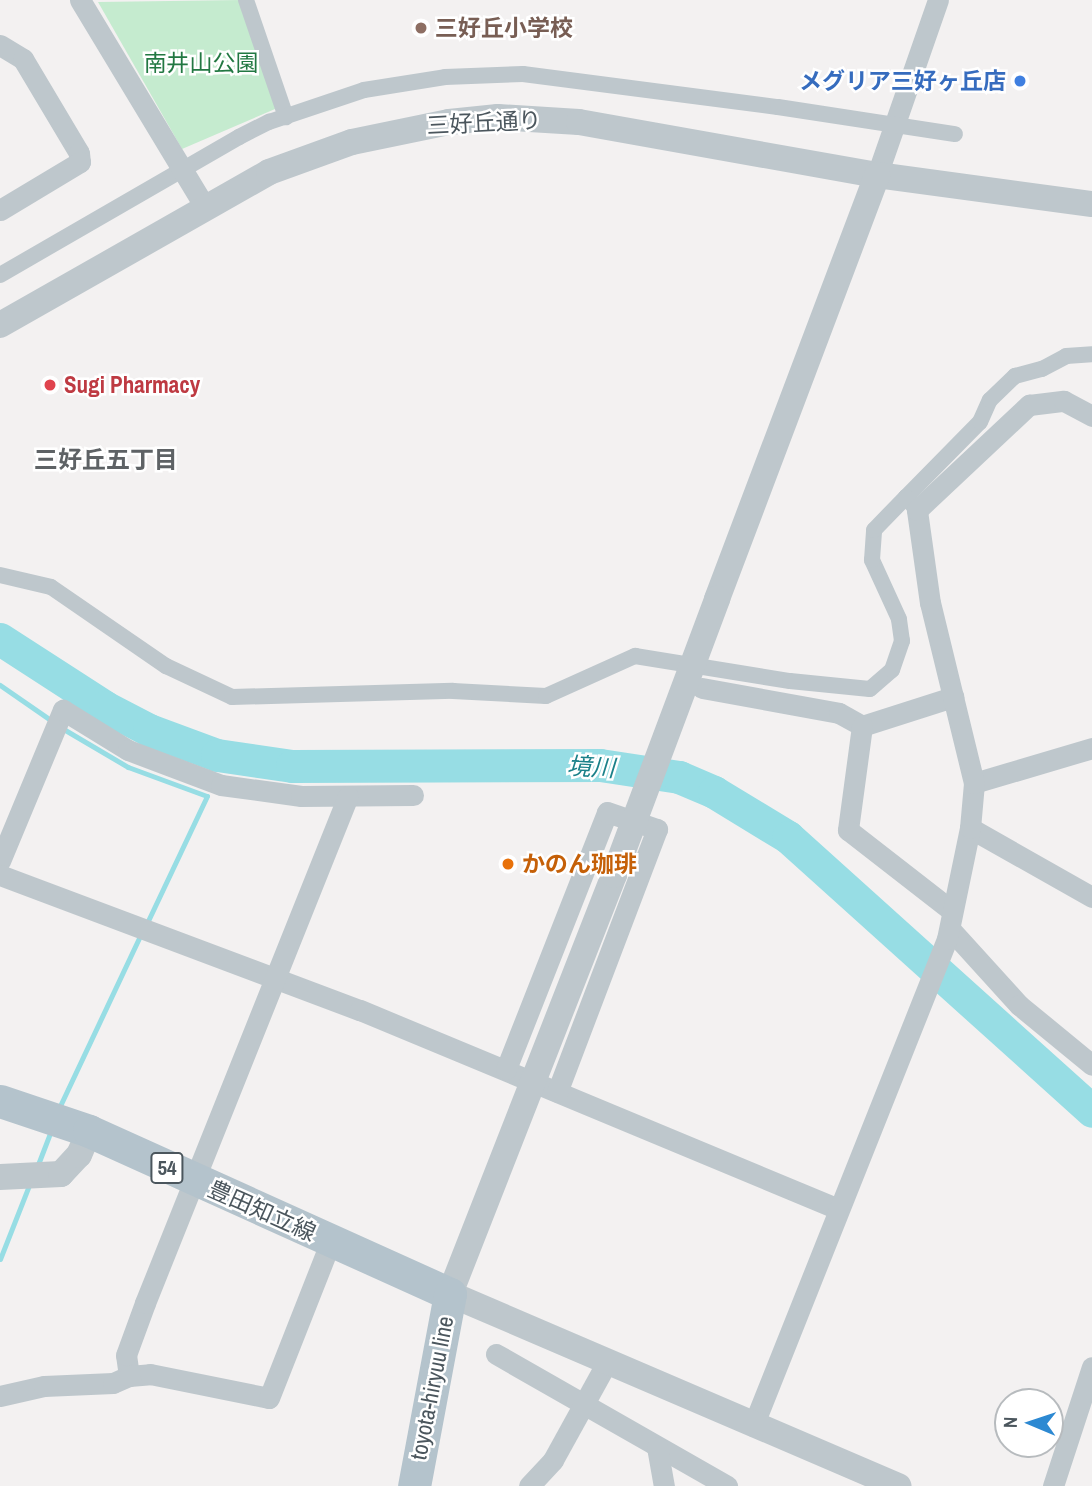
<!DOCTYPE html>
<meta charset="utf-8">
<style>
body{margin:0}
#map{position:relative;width:1092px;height:1486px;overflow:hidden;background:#f3f1f1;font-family:"Archivo Narrow","Noto Sans JP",sans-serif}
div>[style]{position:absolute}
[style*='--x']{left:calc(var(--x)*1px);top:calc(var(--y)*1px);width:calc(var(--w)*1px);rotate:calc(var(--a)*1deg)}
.green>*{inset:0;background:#c5ebcf}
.stream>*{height:5px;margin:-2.5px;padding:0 2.5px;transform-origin:2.5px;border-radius:2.5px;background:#97dde4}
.river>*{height:33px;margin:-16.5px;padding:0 16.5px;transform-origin:16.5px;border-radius:16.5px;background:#97dde4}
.pedestrian>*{height:16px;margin:-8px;padding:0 8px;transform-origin:8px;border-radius:8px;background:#bec7cc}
.minor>*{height:21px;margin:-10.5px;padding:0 10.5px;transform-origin:10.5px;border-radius:10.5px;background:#bec7cc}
.tertiary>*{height:26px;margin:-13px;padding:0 13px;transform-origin:13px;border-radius:13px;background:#bec7cc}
.primary>*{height:33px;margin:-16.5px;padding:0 16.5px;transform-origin:16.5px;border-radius:16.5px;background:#b4c3cc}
.pedestrian-bridge>*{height:16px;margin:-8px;padding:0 8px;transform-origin:8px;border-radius:8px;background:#bec7cc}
.tertiary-bridge>*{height:26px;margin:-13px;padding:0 13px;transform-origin:13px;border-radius:13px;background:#bec7cc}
.dots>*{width:19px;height:19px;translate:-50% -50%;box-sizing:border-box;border:4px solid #fff;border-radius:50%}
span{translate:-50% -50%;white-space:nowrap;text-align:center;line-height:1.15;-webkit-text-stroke:5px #fff;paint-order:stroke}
.shield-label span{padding:2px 5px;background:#fff;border:2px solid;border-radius:5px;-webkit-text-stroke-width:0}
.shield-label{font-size:21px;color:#4b565d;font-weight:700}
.education-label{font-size:23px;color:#785e54;font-weight:700}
.left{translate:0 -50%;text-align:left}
.park-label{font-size:23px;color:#227842}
.shop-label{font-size:23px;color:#366cbe;font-weight:700}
.right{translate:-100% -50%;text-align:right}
.street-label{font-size:23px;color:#4b565d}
.health-label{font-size:23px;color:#be3a42;font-weight:700}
.food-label{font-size:23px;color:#c56008;font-weight:700}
.neighbourhood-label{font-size:24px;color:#5e6265;font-weight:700}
.water-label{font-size:24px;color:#1a8089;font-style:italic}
.north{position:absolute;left:994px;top:1388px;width:70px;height:70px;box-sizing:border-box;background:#fff;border:2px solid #b7bbbe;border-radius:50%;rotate:272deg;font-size:19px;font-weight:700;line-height:28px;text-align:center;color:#4b565d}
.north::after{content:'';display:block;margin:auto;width:24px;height:32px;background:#2d89d2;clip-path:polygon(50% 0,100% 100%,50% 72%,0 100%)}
</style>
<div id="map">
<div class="green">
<div style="clip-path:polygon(241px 0,282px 106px,182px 149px,98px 2px)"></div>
</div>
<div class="stream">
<div style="--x:0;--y:685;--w:63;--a:34.7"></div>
<div style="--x:60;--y:727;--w:79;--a:30.5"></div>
<div style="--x:128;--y:767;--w:84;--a:20.2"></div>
<div style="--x:207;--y:796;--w:143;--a:115.3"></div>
<div style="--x:59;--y:1108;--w:192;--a:-64.8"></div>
<div style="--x:37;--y:1167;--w:39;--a:-69"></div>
<div style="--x:0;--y:1259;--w:82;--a:-68.5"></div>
</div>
<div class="river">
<div style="--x:0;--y:639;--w:125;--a:32.9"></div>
<div style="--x:105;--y:707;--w:50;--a:27.6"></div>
<div style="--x:149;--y:730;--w:72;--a:20.2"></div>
<div style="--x:217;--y:755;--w:76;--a:8.3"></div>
<div style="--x:292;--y:766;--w:308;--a:-0.2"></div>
<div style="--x:600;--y:765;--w:80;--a:8.6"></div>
<div style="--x:679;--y:777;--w:38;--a:23"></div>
<div style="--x:714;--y:792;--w:87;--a:31.3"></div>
<div style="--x:788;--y:837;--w:409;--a:42"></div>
</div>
<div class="pedestrian">
<div style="--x:246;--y:0;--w:124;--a:71.1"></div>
<div style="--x:0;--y:275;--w:276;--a:-30"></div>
<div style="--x:239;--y:137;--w:34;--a:-27"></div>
<div style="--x:269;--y:122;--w:100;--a:-18.6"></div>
<div style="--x:364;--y:90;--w:82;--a:-9.1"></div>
<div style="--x:445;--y:77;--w:78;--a:-2.2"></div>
<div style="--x:523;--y:74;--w:257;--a:7.4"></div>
<div style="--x:906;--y:497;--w:105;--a:-45.4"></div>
<div style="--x:980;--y:422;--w:24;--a:-66"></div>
<div style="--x:990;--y:400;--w:35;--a:-44"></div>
<div style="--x:1015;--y:376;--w:28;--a:-15"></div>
<div style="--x:1042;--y:369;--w:27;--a:-28"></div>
<div style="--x:1066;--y:356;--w:26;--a:-4"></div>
<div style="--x:0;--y:575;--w:52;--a:13.2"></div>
<div style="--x:51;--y:587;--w:140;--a:34.5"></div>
<div style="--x:166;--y:666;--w:73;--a:25.2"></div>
<div style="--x:232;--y:697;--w:221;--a:-1.6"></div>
<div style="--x:453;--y:691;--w:93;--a:3.1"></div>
<div style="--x:546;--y:696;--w:98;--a:-24.2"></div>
<div style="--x:635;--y:656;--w:157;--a:9.2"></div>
<div style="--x:790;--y:681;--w:80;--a:5.7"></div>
<div style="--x:870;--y:689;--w:29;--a:-41"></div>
<div style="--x:892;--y:670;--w:31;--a:-71"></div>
<div style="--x:902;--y:641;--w:22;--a:-98"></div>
<div style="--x:899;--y:619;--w:65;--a:-114.6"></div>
<div style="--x:872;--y:560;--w:30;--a:-86"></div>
<div style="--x:874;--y:530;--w:46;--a:-45.9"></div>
<div style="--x:906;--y:497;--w:17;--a:50"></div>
</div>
<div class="minor">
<div style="--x:80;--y:0;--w:244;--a:58.9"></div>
<div style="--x:0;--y:45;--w:27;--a:31"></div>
<div style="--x:23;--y:59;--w:109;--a:59.2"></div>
<div style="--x:79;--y:153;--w:9;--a:84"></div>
<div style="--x:80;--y:162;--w:93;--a:149"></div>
<div style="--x:877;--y:175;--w:185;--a:-70.8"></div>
<div style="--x:702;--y:688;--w:139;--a:10.3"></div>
<div style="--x:839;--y:713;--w:26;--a:29"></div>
<div style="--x:862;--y:726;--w:96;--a:-17.7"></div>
<div style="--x:862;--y:726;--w:105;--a:97.7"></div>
<div style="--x:848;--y:830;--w:132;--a:37.9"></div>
<div style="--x:974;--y:783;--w:123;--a:-16.5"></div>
<div style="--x:970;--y:828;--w:140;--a:29.5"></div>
<div style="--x:0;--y:861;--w:164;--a:-67.4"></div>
<div style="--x:63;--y:710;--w:76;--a:31.6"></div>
<div style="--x:128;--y:750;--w:99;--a:20.6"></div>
<div style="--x:221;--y:785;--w:81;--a:7.8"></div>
<div style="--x:301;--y:796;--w:112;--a:-0.5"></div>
<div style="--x:0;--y:875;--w:384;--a:20.6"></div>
<div style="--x:360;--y:1010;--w:518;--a:22.6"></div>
<div style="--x:950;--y:929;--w:103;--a:47.8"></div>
<div style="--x:1019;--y:1005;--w:94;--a:39.4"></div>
<div style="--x:506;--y:1069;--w:276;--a:-68.5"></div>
<div style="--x:607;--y:812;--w:53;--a:18.8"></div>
<div style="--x:657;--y:829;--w:281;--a:110.8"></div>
<div style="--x:496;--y:1354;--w:266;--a:29.7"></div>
<div style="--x:129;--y:1376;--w:21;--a:-98"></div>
<div style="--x:126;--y:1355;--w:55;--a:-69.9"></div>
<div style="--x:145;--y:1303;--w:546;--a:-68.18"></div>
<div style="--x:0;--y:1396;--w:45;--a:-12.8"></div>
<div style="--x:44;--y:1386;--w:69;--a:-2.5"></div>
<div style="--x:113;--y:1383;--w:17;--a:-24"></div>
<div style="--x:129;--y:1376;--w:21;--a:-5"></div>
<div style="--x:150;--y:1374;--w:121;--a:11.4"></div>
<div style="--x:269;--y:1398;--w:169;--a:-68.5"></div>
<div style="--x:753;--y:1426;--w:524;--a:-68.28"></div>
<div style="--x:947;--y:939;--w:113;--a:-78.3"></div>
<div style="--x:970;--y:828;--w:45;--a:-84.9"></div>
<div style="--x:974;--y:783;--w:185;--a:-103.7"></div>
<div style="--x:930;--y:603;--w:94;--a:-98"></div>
<div style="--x:917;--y:510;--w:154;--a:-43.2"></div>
<div style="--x:1029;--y:405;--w:35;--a:-7"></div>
<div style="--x:1064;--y:401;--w:32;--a:28"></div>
<div style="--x:657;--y:1447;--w:40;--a:80"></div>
<div style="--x:529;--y:1486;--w:35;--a:-47"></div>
<div style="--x:553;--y:1460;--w:110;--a:-61.1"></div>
<div style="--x:1053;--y:1486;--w:125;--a:-71.9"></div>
</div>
<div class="tertiary">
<div style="--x:0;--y:325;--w:309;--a:-29.6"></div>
<div style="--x:269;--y:172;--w:88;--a:-19.9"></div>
<div style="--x:352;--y:142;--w:99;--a:-11.7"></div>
<div style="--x:449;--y:122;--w:49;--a:-5.8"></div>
<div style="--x:498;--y:117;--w:81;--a:3.5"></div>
<div style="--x:579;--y:122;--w:303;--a:10.1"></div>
<div style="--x:877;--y:175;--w:217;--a:7.7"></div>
<div style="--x:717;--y:599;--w:453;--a:-69.3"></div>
<div style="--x:614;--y:875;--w:450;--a:111.4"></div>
<div style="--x:450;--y:1294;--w:488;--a:23.2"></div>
<div style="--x:0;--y:1177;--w:61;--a:-2.8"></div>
<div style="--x:61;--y:1174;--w:26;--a:-47"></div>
<div style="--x:79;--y:1155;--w:26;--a:-67"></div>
</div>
<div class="primary">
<div style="--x:0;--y:1101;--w:94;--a:18.6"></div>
<div style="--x:89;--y:1131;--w:396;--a:24.3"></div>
<div style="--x:450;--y:1294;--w:195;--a:100.6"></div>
</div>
<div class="pedestrian-bridge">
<div style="--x:778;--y:107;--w:179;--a:8.7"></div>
</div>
<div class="tertiary-bridge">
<div style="--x:614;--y:875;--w:295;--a:-69.5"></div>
</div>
<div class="dots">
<div style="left:421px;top:28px;background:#8d6e63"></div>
<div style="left:1020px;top:81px;background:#3f7fe0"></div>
<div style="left:50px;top:385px;background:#e0444e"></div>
<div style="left:508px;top:864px;background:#e8710a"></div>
</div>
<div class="shield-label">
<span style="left:167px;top:1168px">54</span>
</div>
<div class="education-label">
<span class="left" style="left:435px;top:28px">三好丘小学校</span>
</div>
<div class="park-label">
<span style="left:201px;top:63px">南井山公園</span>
</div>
<div class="shop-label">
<span class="right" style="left:1006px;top:81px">メグリア三好ヶ丘店</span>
</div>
<div class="street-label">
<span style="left:484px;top:123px;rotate:-3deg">三好丘通り</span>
<span style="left:262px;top:1211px;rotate:24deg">豊田知立線</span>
<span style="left:432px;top:1388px;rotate:-79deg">toyota-hiryuu line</span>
</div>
<div class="health-label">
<span class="left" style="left:64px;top:385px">Sugi Pharmacy</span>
</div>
<div class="food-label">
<span class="left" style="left:522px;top:864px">かのん珈琲</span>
</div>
<div class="neighbourhood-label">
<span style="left:106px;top:460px">三好丘五丁目</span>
</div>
<div class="water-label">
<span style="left:591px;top:767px;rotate:3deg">境川</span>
</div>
<div class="north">N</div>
</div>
